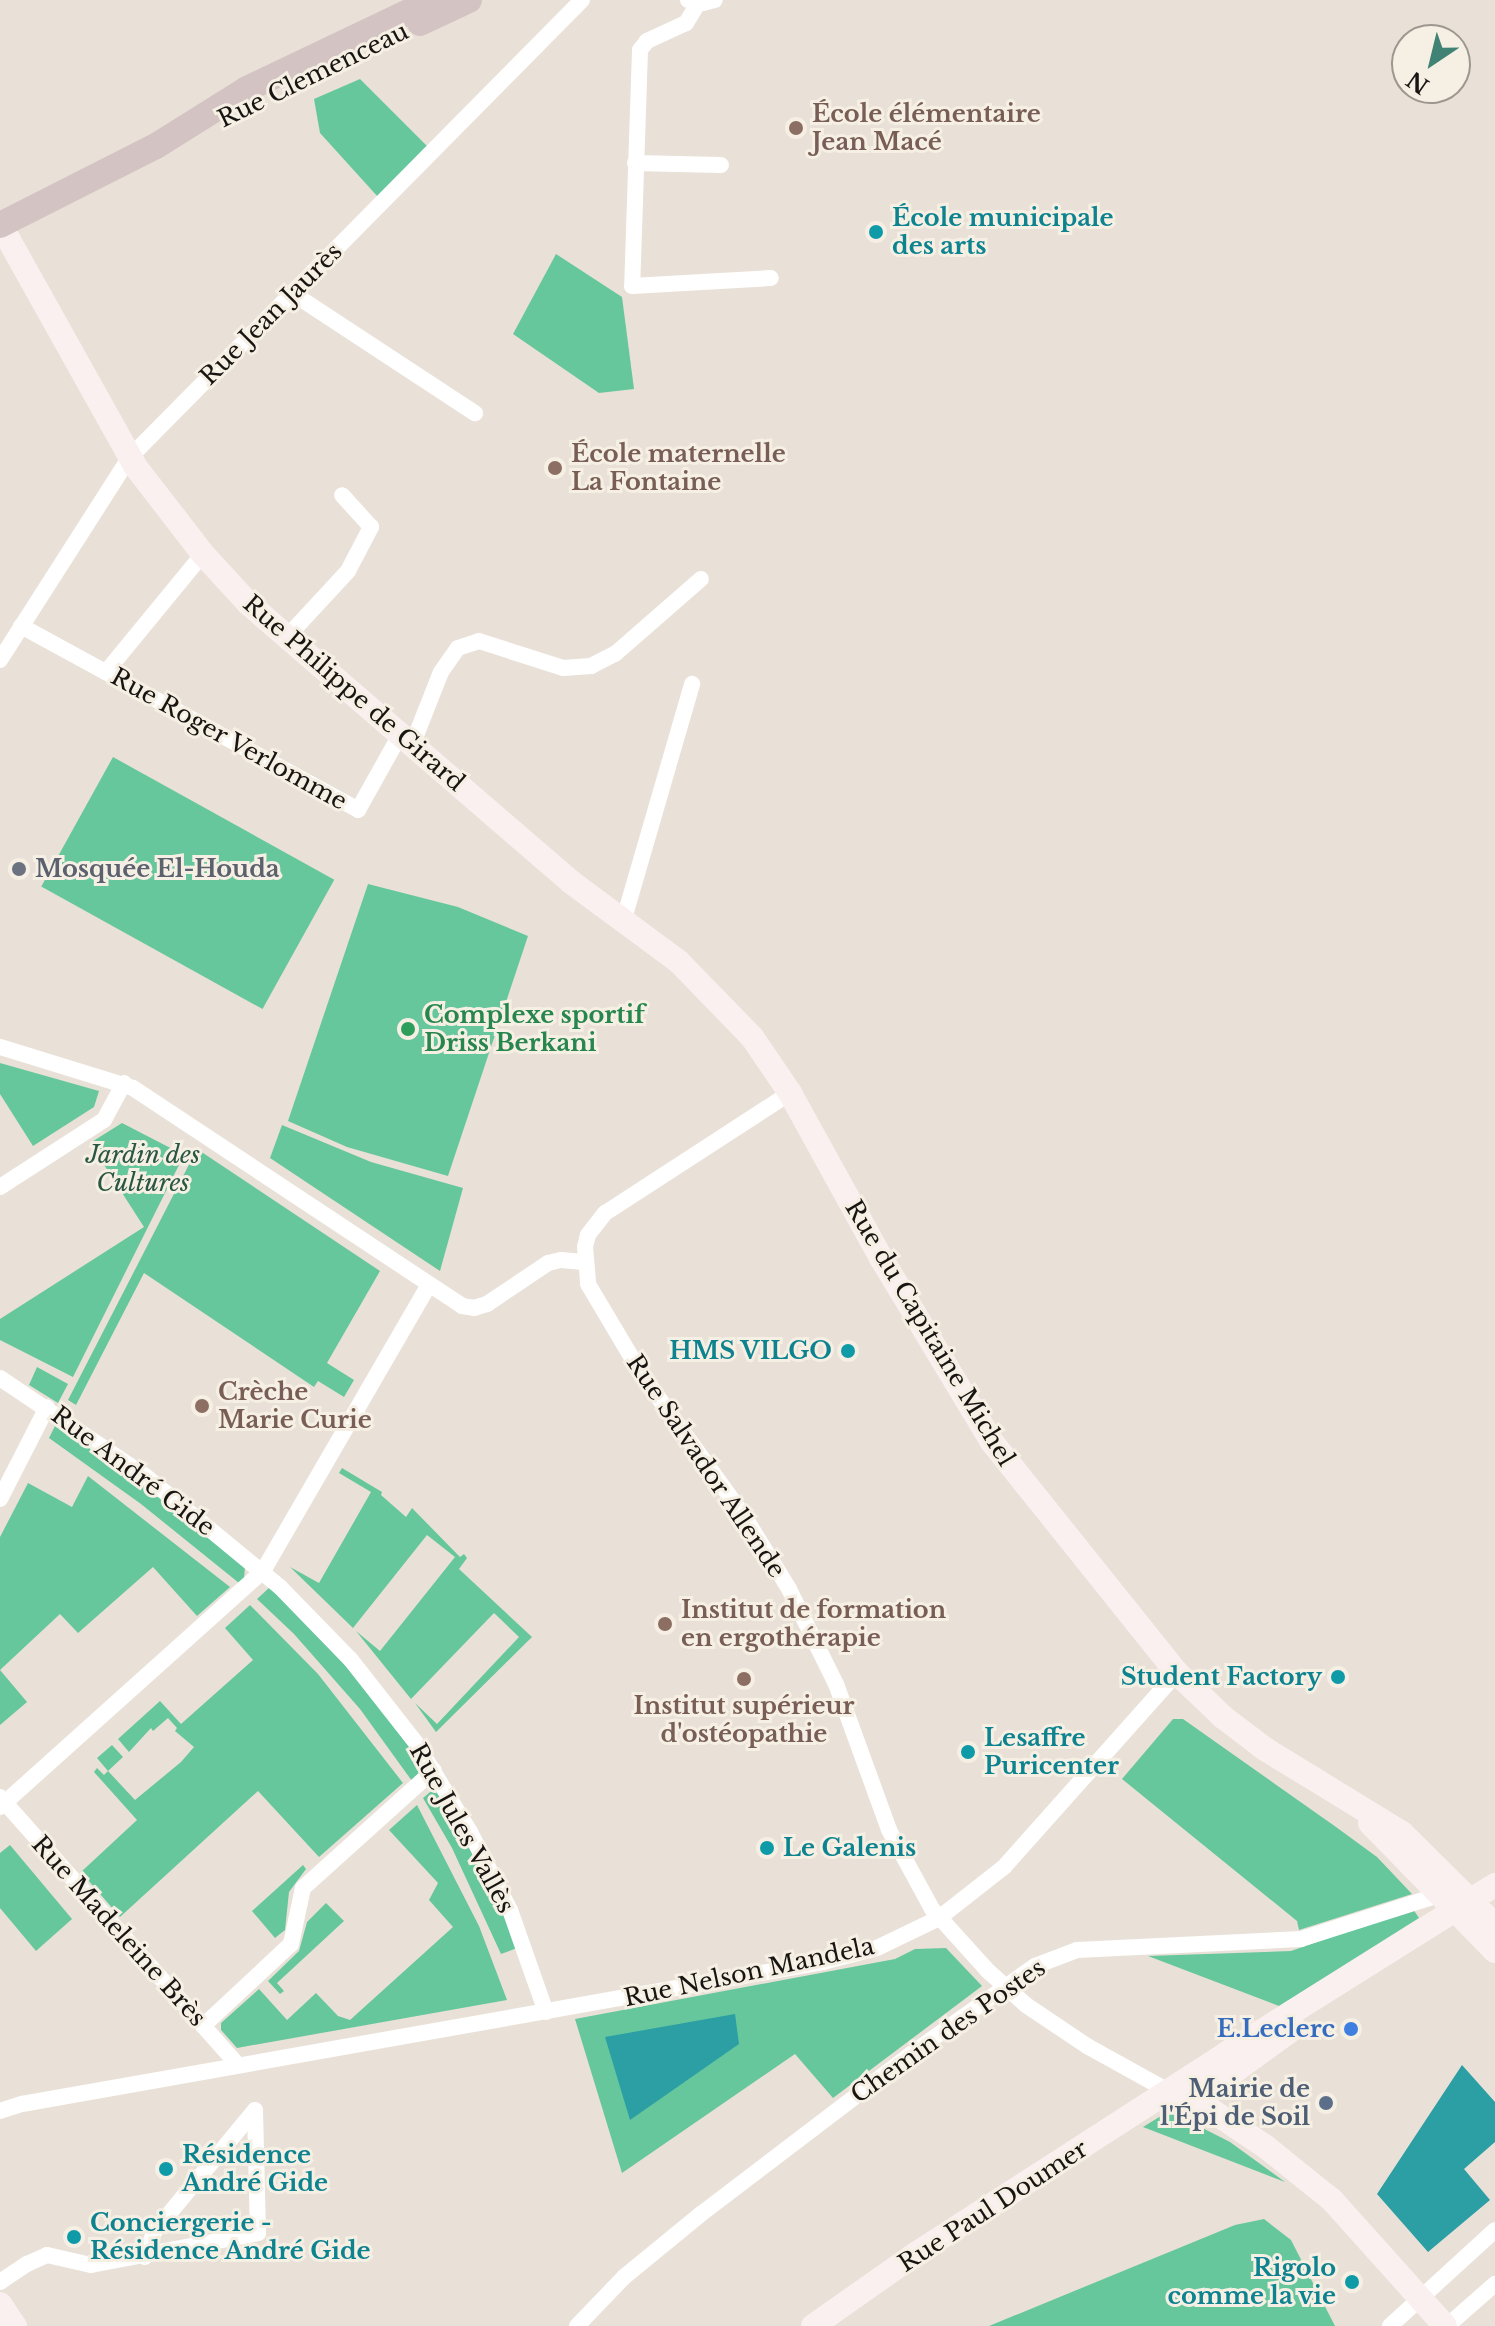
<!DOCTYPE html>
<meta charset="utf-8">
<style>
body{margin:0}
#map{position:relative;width:1495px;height:2326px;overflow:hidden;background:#e9e1d7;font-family:"Libre Baskerville",serif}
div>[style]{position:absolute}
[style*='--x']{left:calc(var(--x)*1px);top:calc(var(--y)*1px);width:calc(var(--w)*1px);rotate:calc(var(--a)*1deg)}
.green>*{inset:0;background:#66c79d;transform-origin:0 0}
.water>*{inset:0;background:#2b9fa3}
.street>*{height:16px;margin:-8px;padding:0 8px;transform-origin:8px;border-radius:8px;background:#fff}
.secondary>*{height:24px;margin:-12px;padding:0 12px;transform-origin:12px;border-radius:12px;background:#faf0f0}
.primary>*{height:26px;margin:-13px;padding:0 13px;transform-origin:13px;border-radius:13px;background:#d3c3c2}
.dots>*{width:22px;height:22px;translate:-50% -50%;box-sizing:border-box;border:4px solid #f6efe4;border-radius:50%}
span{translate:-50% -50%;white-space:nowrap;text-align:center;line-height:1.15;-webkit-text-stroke:6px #f6efe4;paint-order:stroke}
.street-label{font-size:24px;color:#171411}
.education-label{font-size:24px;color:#785e54;font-weight:700}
.left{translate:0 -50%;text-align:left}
.culture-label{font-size:24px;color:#0d838f;font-weight:700}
.right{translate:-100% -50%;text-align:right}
.worship-label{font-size:24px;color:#5b616d;font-weight:700}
.leisure-label{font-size:24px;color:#27864d;font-weight:700}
.park-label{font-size:24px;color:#295743;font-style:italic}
.shop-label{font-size:24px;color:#366cbe;font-weight:700}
.service-label{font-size:24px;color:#4e5e75;font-weight:700}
.north{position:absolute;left:1391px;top:24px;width:80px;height:80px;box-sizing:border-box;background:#f6efe4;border:2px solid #9d9790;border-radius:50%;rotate:215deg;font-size:22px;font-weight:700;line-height:32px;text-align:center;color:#171411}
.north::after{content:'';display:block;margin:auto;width:28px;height:36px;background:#408274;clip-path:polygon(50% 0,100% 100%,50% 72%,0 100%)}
</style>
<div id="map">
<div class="green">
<div style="clip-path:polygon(360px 79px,427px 146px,378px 197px,320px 133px,314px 99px)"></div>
<div style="clip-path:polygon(556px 254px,622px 297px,634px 389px,599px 393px,513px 334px)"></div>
<div style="left:113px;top:757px;width:253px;height:148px;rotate:29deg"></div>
<div style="clip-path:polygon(368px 884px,458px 907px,528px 936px,448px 1176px,347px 1147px,288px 1121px)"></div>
<div style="clip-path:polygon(0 1063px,99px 1091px,94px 1107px,33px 1146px,0 1094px)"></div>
<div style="clip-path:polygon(122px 1123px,184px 1155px,73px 1377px,0 1340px,0 1319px,144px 1227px,90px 1143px)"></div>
<div style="clip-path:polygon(282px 1125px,371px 1162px,463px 1188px,440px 1271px,270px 1158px)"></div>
<div style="clip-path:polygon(197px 1149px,380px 1271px,327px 1363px,354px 1380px,344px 1397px,318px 1381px,314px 1387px,144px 1273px,76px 1405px,68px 1400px)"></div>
<div style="clip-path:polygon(37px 1367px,68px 1384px,58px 1403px,29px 1385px)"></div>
<div style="clip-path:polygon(57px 1422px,138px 1479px,245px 1567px,244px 1579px,239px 1583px,141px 1504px,49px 1438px)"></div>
<div style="clip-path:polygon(342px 1468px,382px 1492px,381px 1495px,406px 1517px,412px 1508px,460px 1557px,464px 1554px,467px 1558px,459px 1569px,532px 1637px,436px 1732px,415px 1703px,437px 1724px,519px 1637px,494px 1613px,411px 1699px,356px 1631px,380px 1651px,455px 1557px,427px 1535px,353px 1628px,290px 1567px,319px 1583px,371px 1492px,339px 1473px)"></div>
<div style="clip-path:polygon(88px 1476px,230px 1587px,197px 1616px,153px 1567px,78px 1633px,60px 1614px,0 1670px,0 1537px,28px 1483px,72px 1507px)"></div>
<div style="clip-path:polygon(270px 1587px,344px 1661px,420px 1761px,419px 1775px,412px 1781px,360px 1709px,294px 1634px,257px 1599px)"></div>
<div style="clip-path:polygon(250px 1605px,318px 1674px,403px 1783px,319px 1857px,258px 1791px,120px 1917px,81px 1872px,137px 1820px,94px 1772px,97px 1768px,104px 1775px,108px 1771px,97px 1758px,112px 1745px,123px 1757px,108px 1771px,135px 1800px,181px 1762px,194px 1747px,175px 1731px,177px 1728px,168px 1718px,153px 1731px,151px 1728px,129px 1752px,118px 1739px,160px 1701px,181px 1724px,253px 1660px,225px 1628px)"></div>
<div style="clip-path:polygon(0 1670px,27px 1702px,0 1725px)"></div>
<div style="clip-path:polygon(1173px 1719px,1183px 1719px,1336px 1827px,1377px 1857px,1412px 1894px,1299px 1930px,1297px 1921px,1122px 1779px)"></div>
<div style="clip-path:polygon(436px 1787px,499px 1902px,517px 1948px,501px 1954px,452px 1848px,423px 1798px)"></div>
<div style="clip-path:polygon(417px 1805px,479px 1926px,507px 2000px,237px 2048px,221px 2030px,221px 2023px,259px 1989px,287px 2020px,316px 1993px,338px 2016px,350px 2020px,453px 1927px,429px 1900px,438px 1883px,389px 1830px)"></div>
<div style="clip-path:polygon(10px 1845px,72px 1919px,36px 1951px,0 1908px,0 1853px)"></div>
<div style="clip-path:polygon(303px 1865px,306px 1869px,289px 1892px,285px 1930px,275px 1938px,252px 1911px)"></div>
<div style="clip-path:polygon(326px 1903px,344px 1921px,277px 1983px,284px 1991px,280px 1994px,268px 1981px,299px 1951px,307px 1922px)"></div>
<div style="clip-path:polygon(1413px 1909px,1419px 1918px,1279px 2006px,1148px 1956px,1291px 1951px)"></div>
<div style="clip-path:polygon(946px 1948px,982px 1986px,833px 2098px,795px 2054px,622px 2173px,575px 2019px,895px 1959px,915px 1949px)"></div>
<div style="clip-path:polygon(1169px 2111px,1230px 2142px,1285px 2182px,1143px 2127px)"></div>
<div style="clip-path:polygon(1264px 2219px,1291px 2240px,1335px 2326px,989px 2326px,1235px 2225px)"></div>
</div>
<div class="water">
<div style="clip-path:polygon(735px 2014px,739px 2044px,630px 2120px,605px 2037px)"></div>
<div style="clip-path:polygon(1462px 2065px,1495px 2102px,1495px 2142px,1464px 2169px,1490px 2200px,1428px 2252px,1377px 2194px)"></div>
</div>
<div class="street">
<div style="--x:688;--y:0;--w:15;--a:11"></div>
<div style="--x:703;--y:3;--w:12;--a:-14"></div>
<div style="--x:700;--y:0;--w:27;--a:121"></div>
<div style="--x:686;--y:23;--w:43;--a:155.2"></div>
<div style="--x:647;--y:41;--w:11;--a:128"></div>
<div style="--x:640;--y:50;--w:236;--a:91.9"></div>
<div style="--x:632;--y:286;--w:139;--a:-3.3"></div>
<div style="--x:635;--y:163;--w:86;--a:1.3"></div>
<div style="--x:292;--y:293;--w:219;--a:33.3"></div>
<div style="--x:21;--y:626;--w:384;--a:28.6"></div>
<div style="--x:358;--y:810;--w:88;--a:-60.8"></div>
<div style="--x:286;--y:638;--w:91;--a:-47.2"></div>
<div style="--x:348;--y:571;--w:50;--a:-62.4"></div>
<div style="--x:371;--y:527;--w:43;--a:-132.2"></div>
<div style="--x:0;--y:660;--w:240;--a:-57.4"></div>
<div style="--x:129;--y:458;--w:644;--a:-45.31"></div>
<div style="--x:106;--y:672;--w:153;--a:-50.6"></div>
<div style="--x:413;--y:743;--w:76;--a:-68.5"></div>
<div style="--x:441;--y:672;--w:29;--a:-55"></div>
<div style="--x:458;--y:648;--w:22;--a:-18"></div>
<div style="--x:479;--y:641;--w:88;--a:17.8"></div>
<div style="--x:563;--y:668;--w:28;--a:-4"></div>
<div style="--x:591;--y:666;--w:27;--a:-27"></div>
<div style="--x:615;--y:654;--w:114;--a:-41.1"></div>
<div style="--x:623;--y:922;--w:248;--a:-73.8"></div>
<div style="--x:0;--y:1047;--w:139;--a:17.1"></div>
<div style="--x:133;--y:1088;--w:395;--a:33.5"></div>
<div style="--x:462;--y:1306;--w:12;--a:9"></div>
<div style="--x:474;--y:1308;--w:14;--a:-17"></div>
<div style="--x:487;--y:1304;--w:73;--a:-33.9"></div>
<div style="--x:548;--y:1263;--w:13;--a:-13"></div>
<div style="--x:561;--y:1260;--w:23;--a:5"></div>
<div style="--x:790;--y:1093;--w:221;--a:147"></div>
<div style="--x:605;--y:1213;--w:28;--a:128"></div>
<div style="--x:588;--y:1235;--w:12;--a:104"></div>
<div style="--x:585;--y:1247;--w:37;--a:85"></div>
<div style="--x:588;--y:1284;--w:106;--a:59.3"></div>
<div style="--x:642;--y:1375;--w:174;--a:54.1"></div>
<div style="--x:744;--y:1516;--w:86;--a:58.3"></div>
<div style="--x:789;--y:1589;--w:106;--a:63.7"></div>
<div style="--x:836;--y:1684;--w:155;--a:70"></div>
<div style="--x:889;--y:1830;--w:90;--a:61.4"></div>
<div style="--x:932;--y:1909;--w:84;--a:47.9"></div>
<div style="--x:988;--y:1971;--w:51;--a:41.8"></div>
<div style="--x:1026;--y:2005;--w:73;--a:33.9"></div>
<div style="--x:1087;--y:2046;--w:95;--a:29"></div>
<div style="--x:0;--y:1187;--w:124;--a:-32.8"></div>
<div style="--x:104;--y:1120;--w:42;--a:-61.6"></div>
<div style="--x:0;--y:1378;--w:174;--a:34"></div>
<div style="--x:144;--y:1475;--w:176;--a:39.5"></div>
<div style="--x:280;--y:1587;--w:102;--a:45.8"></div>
<div style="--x:351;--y:1660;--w:105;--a:51.9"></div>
<div style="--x:416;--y:1743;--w:102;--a:58.7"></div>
<div style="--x:469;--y:1830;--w:90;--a:62.9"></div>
<div style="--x:510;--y:1910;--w:108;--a:70.6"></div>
<div style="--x:0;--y:1499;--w:103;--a:-62.9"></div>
<div style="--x:0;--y:1797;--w:358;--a:48.4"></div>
<div style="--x:0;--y:1807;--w:353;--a:-41.9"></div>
<div style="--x:263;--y:1571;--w:331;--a:-59.9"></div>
<div style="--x:203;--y:2026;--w:120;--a:-43"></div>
<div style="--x:291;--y:1944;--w:57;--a:-77.9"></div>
<div style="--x:303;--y:1888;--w:176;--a:-42"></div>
<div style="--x:0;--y:2111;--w:23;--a:-18"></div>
<div style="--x:22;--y:2104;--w:813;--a:-10.05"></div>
<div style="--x:823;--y:1962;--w:56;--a:-14.5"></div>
<div style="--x:877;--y:1948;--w:69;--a:-25.8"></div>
<div style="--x:939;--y:1918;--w:83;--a:-38.1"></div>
<div style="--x:1004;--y:1867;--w:260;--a:-48.3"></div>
<div style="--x:145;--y:2257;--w:27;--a:-70"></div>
<div style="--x:154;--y:2232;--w:158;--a:-50.4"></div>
<div style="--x:0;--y:2282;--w:32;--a:-34"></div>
<div style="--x:27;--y:2264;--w:22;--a:-24"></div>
<div style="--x:47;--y:2255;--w:45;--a:12.8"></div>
<div style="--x:91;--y:2265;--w:170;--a:-10.8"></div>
<div style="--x:258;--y:2233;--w:123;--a:-91.4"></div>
<div style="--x:577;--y:2326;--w:68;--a:-46.2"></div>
<div style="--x:624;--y:2277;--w:99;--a:-39.3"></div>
<div style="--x:701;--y:2214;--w:264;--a:-37.3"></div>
<div style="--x:911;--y:2054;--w:152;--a:-35.4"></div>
<div style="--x:1035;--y:1966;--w:45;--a:-20.9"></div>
<div style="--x:1077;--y:1950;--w:224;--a:-2.8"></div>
<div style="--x:1301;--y:1939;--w:145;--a:-17.7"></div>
<div style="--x:1390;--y:2326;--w:142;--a:-42.4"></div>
<div style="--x:1447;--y:2326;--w:64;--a:-41.2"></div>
</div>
<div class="secondary">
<div style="--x:0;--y:224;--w:277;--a:60.8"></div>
<div style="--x:135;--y:466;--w:111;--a:52.3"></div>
<div style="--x:203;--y:554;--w:68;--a:47.4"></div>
<div style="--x:249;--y:604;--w:425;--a:40.8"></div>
<div style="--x:571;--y:882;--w:134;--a:36.5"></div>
<div style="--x:679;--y:962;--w:105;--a:45.8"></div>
<div style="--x:752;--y:1037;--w:68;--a:55.8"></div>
<div style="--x:790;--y:1093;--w:188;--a:61.1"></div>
<div style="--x:881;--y:1258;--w:215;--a:58.9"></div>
<div style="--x:992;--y:1442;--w:296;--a:51.3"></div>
<div style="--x:1177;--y:1673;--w:64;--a:43.7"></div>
<div style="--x:1223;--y:1717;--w:53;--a:37.3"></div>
<div style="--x:1265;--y:1749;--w:161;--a:31.5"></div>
<div style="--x:1402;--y:1833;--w:131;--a:44.7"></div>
<div style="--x:1370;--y:1823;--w:179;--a:45.7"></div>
<div style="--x:1180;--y:2090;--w:55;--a:-18.1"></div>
<div style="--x:1232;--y:2073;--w:77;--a:-36"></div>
<div style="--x:1170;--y:2092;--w:41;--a:22.8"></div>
<div style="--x:1208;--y:2108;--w:70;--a:33.9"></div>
<div style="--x:1266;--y:2147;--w:85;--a:38.8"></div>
<div style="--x:1332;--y:2200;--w:169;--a:48.1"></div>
<div style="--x:0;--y:2304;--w:27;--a:56"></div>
<div style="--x:813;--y:2326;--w:127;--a:-35.1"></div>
<div style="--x:917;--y:2253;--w:369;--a:-32.8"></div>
<div style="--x:1227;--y:2053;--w:316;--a:-32.1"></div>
</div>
<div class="primary">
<div style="--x:420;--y:23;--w:54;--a:-25.1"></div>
<div style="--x:0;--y:225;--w:175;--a:-26.9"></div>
<div style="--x:156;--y:146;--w:107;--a:-32.1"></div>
<div style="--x:247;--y:89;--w:207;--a:-25.5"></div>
</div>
<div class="dots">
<div style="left:796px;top:128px;background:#8d6e63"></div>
<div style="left:876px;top:232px;background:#0f9aa8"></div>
<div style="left:555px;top:468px;background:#8d6e63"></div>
<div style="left:19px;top:869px;background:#6b7280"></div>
<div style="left:408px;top:1029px;background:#2e9e5b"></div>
<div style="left:848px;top:1351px;background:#0f9aa8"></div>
<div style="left:202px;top:1406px;background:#8d6e63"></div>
<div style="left:665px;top:1624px;background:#8d6e63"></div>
<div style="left:1338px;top:1677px;background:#0f9aa8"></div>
<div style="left:744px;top:1679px;background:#8d6e63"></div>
<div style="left:968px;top:1752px;background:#0f9aa8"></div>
<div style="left:767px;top:1848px;background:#0f9aa8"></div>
<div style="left:1351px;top:2029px;background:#3f7fe0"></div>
<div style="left:1326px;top:2103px;background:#5c6f8a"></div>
<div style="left:166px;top:2169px;background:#0f9aa8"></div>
<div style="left:74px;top:2237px;background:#0f9aa8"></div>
<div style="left:1352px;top:2282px;background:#0f9aa8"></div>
</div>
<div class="street-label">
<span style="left:313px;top:75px;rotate:-26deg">Rue Clemenceau</span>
<span style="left:271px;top:314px;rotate:-45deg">Rue Jean Jaurès</span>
<span style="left:354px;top:693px;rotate:41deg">Rue Philippe de Girard</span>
<span style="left:229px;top:739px;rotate:29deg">Rue Roger Verlomme</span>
<span style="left:930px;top:1333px;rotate:59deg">Rue du Capitaine Michel</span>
<span style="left:706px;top:1466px;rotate:56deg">Rue Salvador Allende</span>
<span style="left:133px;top:1471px;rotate:37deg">Rue André Gide</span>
<span style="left:462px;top:1828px;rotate:61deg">Rue Jules Vallès</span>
<span style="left:119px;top:1931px;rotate:48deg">Rue Madeleine Brès</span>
<span style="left:749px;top:1972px;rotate:-12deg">Rue Nelson Mandela</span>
<span style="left:948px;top:2031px;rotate:-35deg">Chemin des Postes</span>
<span style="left:993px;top:2206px;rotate:-33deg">Rue Paul Doumer</span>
</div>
<div class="education-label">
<span class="left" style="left:812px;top:128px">École élémentaire<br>Jean Macé</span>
<span class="left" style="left:571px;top:468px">École maternelle<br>La Fontaine</span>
<span class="left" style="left:218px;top:1406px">Crèche<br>Marie Curie</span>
<span class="left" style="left:681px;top:1624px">Institut de formation<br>en ergothérapie</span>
<span style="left:744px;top:1720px">Institut supérieur<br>d'ostéopathie</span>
</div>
<div class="culture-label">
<span class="left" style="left:892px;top:232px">École municipale<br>des arts</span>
<span class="right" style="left:832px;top:1351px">HMS VILGO</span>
<span class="right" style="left:1322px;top:1677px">Student Factory</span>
<span class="left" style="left:984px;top:1752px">Lesaffre<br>Puricenter</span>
<span class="left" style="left:783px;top:1848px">Le Galenis</span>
<span class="left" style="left:182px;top:2169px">Résidence<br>André Gide</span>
<span class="left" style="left:90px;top:2237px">Conciergerie -<br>Résidence André Gide</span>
<span class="right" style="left:1336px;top:2282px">Rigolo<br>comme la vie</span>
</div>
<div class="worship-label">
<span class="left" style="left:35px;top:869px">Mosquée El-Houda</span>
</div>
<div class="leisure-label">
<span class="left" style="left:424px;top:1029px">Complexe sportif<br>Driss Berkani</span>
</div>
<div class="park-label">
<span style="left:143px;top:1169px">Jardin des<br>Cultures</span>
</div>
<div class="shop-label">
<span class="right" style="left:1335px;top:2029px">E.Leclerc</span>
</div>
<div class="service-label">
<span class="right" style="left:1310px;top:2103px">Mairie de<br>l'Épi de Soil</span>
</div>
<div class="north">N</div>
</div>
